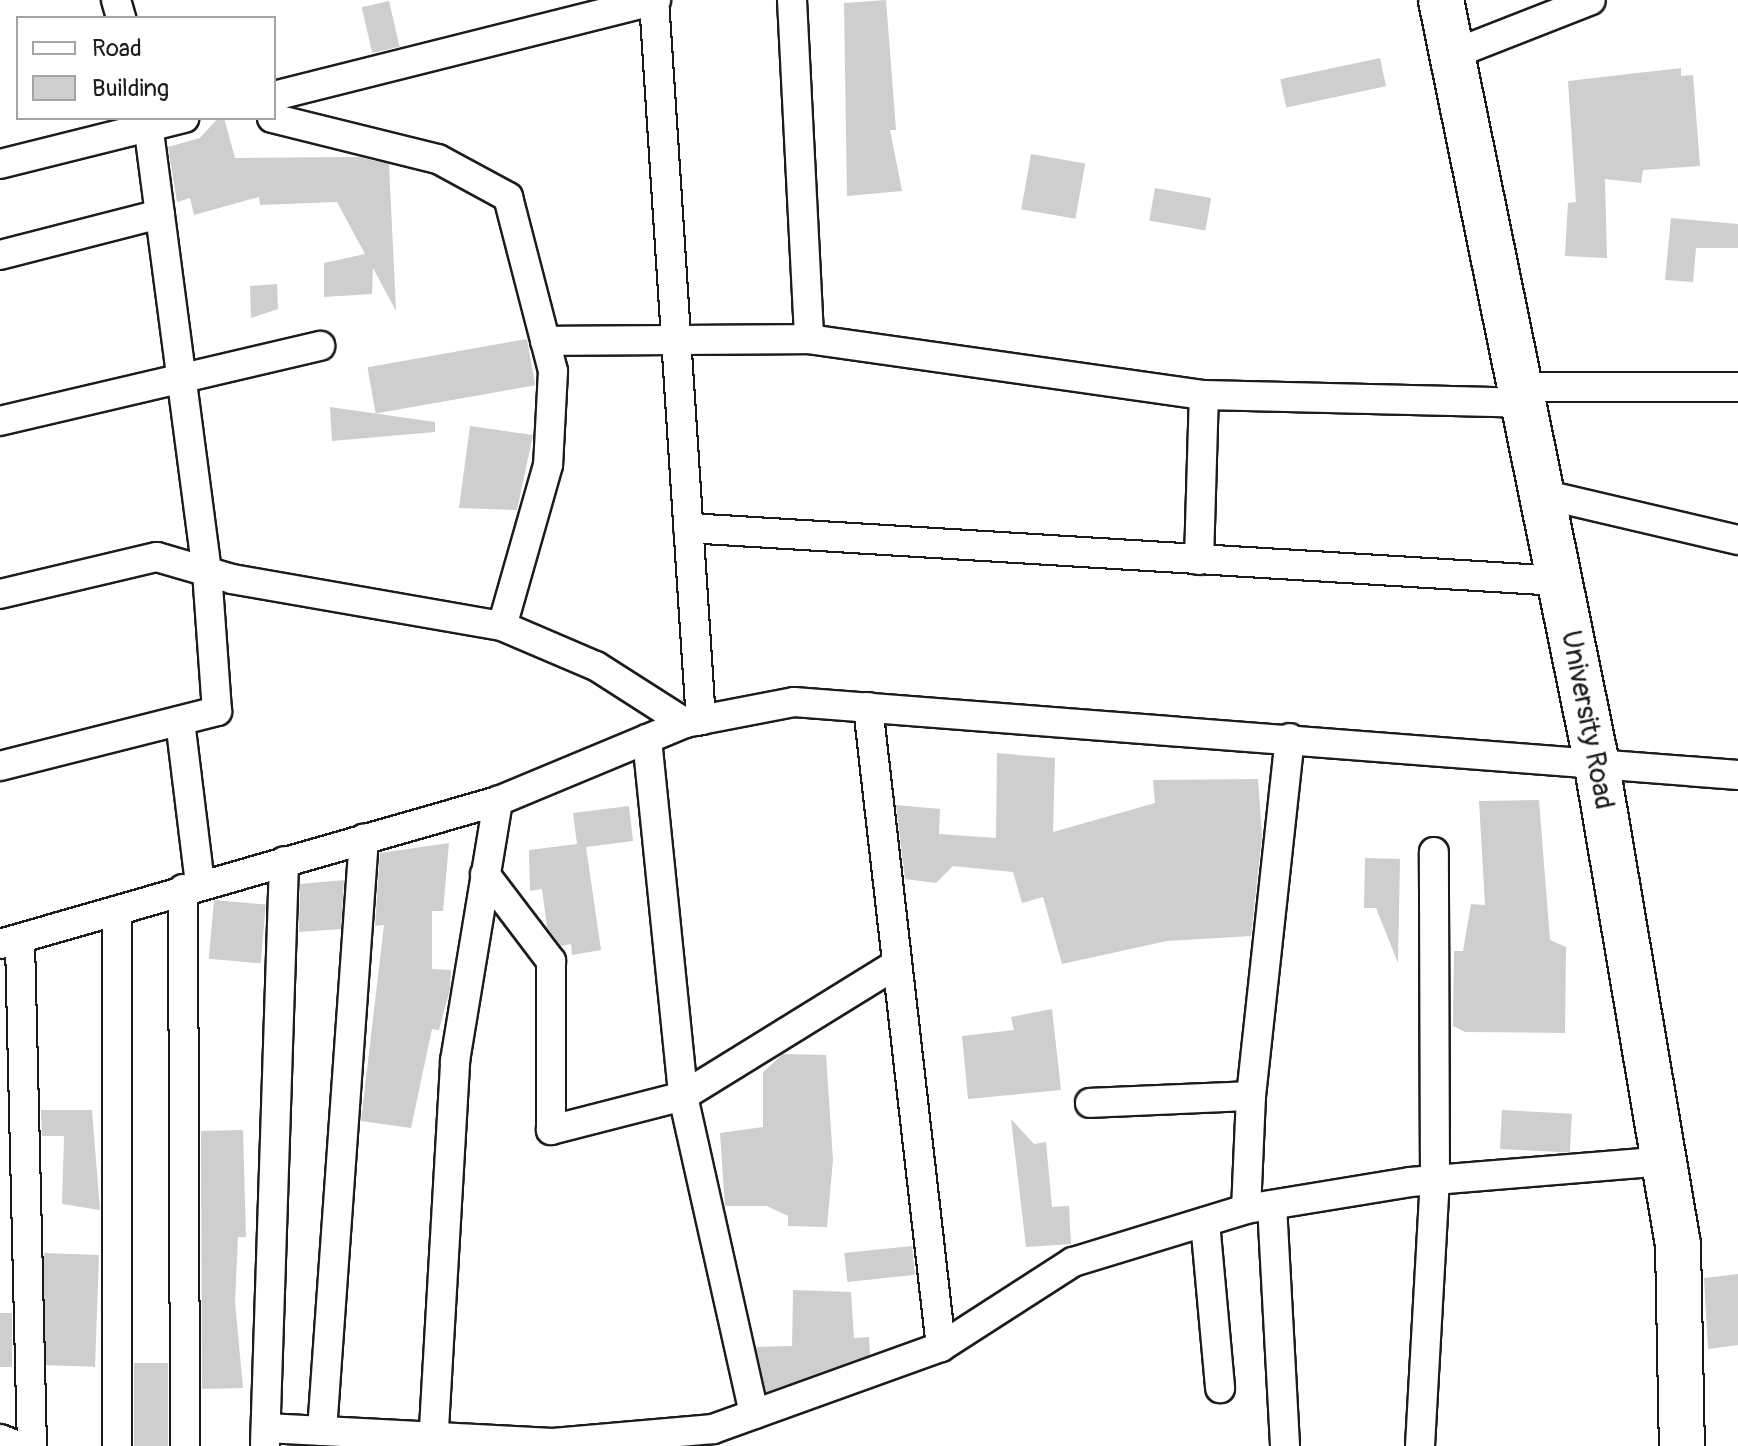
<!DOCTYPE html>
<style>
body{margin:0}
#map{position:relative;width:1738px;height:1446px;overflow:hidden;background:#fff;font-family:Pangolin,sans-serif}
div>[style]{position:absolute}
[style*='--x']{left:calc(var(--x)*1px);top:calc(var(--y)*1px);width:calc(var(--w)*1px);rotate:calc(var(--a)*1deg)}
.building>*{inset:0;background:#cecece;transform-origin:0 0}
.roads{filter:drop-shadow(2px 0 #1c1c1c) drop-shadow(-2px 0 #1c1c1c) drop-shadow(0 2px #1c1c1c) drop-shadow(0 -2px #1c1c1c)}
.street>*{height:28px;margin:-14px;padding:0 14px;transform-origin:14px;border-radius:14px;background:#fff}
.primary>*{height:44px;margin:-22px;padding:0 22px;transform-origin:22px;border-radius:22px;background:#fff}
span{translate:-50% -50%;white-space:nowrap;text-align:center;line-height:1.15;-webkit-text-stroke:7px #fff;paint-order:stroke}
.street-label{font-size:28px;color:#1c1c1c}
.legend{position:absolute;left:16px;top:16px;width:260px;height:104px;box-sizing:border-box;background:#fff;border:2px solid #a4a4a4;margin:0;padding:10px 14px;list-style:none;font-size:24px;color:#1c1c1c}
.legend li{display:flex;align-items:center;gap:16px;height:40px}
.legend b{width:40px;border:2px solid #a4a4a4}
</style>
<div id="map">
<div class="building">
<div style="clip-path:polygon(886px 0,896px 130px,890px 130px,902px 191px,847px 196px,844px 3px)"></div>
<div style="left:389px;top:1px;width:47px;height:28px;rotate:77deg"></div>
<div style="left:1380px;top:58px;width:29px;height:102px;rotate:78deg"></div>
<div style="clip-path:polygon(1681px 68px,1681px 76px,1693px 75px,1700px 166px,1643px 170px,1641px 183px,1605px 179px,1607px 258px,1565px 256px,1568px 203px,1576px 202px,1568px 81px)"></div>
<div style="clip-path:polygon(218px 118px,224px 118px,235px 158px,359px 157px,389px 164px,396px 311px,373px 268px,372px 294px,324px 297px,324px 263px,365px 254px,337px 202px,260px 205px,259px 197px,194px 215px,190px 198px,177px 202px,168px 147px,200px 138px)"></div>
<div style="left:1031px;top:154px;width:55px;height:56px;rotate:10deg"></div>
<div style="left:1155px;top:188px;width:57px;height:33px;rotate:10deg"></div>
<div style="clip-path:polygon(1671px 218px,1738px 224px,1738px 248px,1696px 248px,1693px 282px,1665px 280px)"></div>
<div style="clip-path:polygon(277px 284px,278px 309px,251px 318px,250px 286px)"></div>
<div style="left:527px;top:339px;width:47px;height:162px;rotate:80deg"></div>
<div style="clip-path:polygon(330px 407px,435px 422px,435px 432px,332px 441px)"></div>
<div style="clip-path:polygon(470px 426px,533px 435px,517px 510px,459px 508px)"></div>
<div style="clip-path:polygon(997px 753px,1055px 758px,1053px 832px,1155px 803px,1153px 780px,1258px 779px,1262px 836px,1251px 936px,1167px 941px,1062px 964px,1043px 897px,1022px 903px,1013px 872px,953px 866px,936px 883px,905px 879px,896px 805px,940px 809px,939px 834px,996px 838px)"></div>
<div style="clip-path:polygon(1539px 800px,1550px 940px,1566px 947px,1565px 1033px,1465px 1032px,1453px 1026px,1454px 951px,1463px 951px,1471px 904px,1485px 905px,1479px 801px)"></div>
<div style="clip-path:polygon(629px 806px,633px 841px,586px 847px,601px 950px,572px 955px,571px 944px,561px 946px,547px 927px,542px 889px,530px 891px,529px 850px,577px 844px,573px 813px)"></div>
<div style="clip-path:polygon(449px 843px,443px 911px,432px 911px,432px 969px,451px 970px,450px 989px,439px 1030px,432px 1029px,411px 1128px,361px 1121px,384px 925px,375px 926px,380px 853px)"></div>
<div style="clip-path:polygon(1365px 858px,1400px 859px,1398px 963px,1376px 908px,1364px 908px)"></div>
<div style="clip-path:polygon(344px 880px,341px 929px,299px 932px,300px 884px)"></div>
<div style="left:214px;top:900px;width:52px;height:59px;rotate:5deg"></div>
<div style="clip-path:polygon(1052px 1009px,1061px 1090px,968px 1099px,962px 1036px,1014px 1030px,1011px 1017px)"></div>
<div style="clip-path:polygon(783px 1054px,826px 1055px,833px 1160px,827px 1227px,788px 1226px,788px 1216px,767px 1206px,725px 1206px,720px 1133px,763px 1127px,763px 1072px)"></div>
<div style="clip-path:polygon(41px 1110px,92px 1110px,100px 1210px,62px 1204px,64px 1136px,42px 1136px)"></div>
<div style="left:1502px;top:1110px;width:70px;height:39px;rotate:3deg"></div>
<div style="clip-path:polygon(1011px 1119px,1034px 1144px,1046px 1142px,1052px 1207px,1069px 1206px,1071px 1244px,1026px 1247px)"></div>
<div style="clip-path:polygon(243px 1130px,246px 1237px,238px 1237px,235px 1302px,243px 1388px,202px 1389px,201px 1131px)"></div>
<div style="left:912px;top:1246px;width:29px;height:68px;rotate:84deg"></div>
<div style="left:44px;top:1253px;width:55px;height:112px;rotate:2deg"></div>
<div style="clip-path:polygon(1738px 1274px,1738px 1345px,1708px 1349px,1704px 1278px)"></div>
<div style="clip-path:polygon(793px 1290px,851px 1292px,854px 1338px,869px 1337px,870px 1355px,766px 1392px,756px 1347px,792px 1346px)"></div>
<div style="left:0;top:1313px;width:12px;height:54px"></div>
<div style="left:134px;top:1363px;width:34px;height:83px"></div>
</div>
<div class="roads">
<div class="street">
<div style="--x:116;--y:0;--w:19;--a:74"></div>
<div style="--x:654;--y:0;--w:722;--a:86.27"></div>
<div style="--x:792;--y:0;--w:339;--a:87.1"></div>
<div style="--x:1451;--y:55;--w:150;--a:-21.4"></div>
<div style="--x:274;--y:96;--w:394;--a:-14.1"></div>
<div style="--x:272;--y:118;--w:171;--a:13.9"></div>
<div style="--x:438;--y:159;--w:80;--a:28.5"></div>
<div style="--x:508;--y:197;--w:180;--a:75.5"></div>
<div style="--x:553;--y:371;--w:94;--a:93"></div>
<div style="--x:548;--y:465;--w:167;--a:105.9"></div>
<div style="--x:0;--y:164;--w:190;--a:-14"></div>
<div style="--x:0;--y:255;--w:165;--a:-14.4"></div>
<div style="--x:545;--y:341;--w:264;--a:-0.4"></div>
<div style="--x:809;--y:339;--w:399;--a:8.1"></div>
<div style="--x:1204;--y:395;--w:320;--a:1.4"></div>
<div style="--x:1521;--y:387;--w:217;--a:0"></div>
<div style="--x:0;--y:421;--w:329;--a:-13.2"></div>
<div style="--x:1542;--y:494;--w:201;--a:13.2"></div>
<div style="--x:688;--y:528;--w:874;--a:3.48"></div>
<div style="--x:1199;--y:560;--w:165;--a:-88.3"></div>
<div style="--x:0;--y:594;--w:161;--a:-13.3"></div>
<div style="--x:157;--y:557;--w:78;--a:16.3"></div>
<div style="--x:232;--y:579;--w:274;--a:9.9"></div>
<div style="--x:502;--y:626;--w:102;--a:23.1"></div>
<div style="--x:596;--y:666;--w:106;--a:32.6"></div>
<div style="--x:868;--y:707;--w:644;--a:83.49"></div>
<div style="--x:180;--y:721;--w:165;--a:83"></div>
<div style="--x:647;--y:739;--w:359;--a:84.2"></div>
<div style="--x:683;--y:1096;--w:326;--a:77.4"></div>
<div style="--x:0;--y:766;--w:224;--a:-14.2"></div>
<div style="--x:217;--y:711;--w:139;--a:-94.1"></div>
<div style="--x:207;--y:572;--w:458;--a:-97.5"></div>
<div style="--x:485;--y:874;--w:109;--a:52.8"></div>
<div style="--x:551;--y:961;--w:169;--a:90"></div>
<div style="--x:551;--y:1130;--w:136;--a:-14.4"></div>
<div style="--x:683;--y:1096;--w:251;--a:-31.7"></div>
<div style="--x:183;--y:889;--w:557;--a:89.79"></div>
<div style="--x:117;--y:911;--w:535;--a:90"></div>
<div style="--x:20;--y:942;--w:504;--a:88.64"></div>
<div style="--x:0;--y:944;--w:518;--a:-16.02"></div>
<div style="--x:498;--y:801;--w:203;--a:-22.6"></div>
<div style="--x:685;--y:723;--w:111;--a:-10.9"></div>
<div style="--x:794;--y:702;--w:947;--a:4.42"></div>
<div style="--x:1251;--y:1096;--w:360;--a:-83.8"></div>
<div style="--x:1090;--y:1103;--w:161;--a:-2.5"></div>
<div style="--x:1251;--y:1096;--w:113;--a:92.5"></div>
<div style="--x:1272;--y:1205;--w:241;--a:86.9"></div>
<div style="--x:1205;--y:1222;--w:167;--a:84.8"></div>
<div style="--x:266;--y:1428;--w:287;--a:3"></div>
<div style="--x:553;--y:1443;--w:161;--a:-5"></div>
<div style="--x:713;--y:1429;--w:242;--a:-19.8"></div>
<div style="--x:941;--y:1347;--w:157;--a:-32.8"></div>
<div style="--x:1073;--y:1262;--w:181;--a:-17"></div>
<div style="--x:1246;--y:1209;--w:166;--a:-9.3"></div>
<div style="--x:1410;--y:1182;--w:255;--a:-4.7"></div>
<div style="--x:322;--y:1431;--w:594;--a:-85.95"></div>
<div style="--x:0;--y:1439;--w:19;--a:21"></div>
<div style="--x:265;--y:1444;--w:583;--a:-88.13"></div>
<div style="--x:433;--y:1446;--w:386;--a:-86.7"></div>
<div style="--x:455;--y:1061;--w:264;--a:-80.6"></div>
<div style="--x:1420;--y:1446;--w:266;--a:-86.8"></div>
<div style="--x:1435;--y:1180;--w:328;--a:-90.2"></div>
</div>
<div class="primary">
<div style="--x:1441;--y:0;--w:776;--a:78.47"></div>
<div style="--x:1596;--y:760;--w:491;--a:80.4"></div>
<div style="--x:1678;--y:1244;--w:202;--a:88.9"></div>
</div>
</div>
<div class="street-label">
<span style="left:1587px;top:720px;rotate:79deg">University Road</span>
</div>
<ul class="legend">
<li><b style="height:10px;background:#fff"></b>Road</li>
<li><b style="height:22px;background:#cecece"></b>Building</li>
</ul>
</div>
